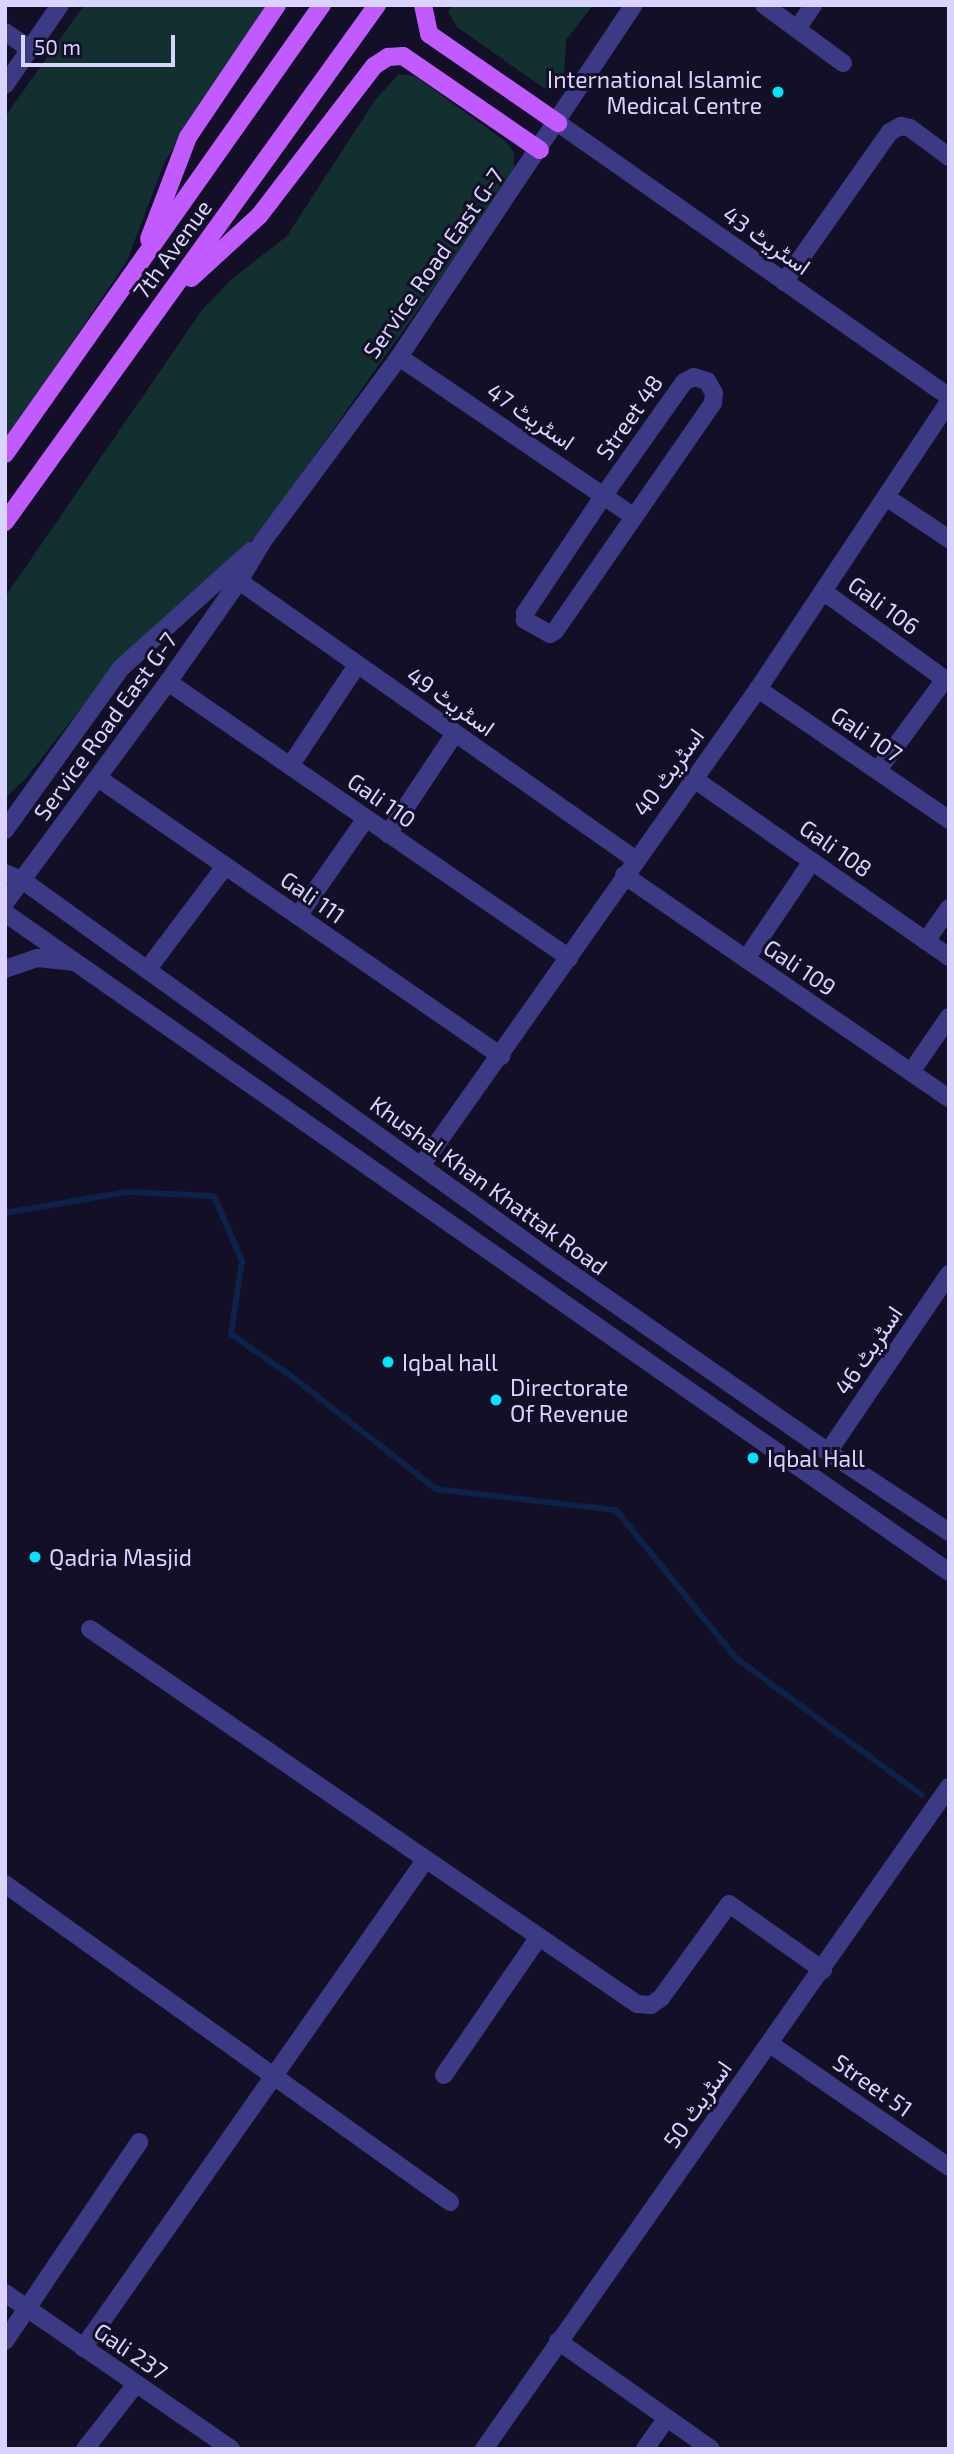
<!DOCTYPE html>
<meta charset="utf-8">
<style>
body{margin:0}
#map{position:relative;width:954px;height:2454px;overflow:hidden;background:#130f26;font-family:"Exo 2",Vazirmatn,sans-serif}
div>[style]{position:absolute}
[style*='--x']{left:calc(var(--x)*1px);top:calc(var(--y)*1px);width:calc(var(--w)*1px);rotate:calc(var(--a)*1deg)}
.green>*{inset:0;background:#12302f}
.stream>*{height:6px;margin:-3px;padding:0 3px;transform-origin:3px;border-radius:3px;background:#0c2248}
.minor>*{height:18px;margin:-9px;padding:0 9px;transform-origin:9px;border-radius:9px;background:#3d3a85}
.major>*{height:18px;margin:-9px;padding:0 9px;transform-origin:9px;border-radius:9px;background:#c25bff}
.dots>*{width:19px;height:19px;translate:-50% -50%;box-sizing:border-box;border:4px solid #130f26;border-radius:50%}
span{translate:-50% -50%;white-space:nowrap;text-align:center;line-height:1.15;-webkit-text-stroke:6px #130f26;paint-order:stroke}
.poi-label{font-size:23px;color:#d9d4ff}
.right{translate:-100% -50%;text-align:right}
.left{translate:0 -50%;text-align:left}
.street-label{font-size:23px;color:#d9d4ff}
.frame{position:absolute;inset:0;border:7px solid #d9d4ff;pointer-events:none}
.scale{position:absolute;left:21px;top:35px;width:154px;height:32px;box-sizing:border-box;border:4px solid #d9d4ff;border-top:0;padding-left:9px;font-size:21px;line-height:24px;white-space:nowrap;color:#d9d4ff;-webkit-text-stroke:5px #130f26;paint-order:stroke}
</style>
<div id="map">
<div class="green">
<div style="clip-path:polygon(84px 5px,268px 5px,165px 161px,127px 261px,5px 442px,5px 117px)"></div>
<div style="clip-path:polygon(453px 5px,593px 5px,566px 40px,564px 79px,545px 89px,457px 27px,448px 12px)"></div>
<div style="clip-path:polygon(399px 74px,415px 76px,505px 141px,514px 152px,514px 169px,507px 184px,259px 534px,190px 595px,108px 674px,26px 778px,5px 798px,5px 597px,202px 310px,232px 279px,287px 236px,375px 100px)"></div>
</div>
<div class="stream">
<div style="--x:5;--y:1213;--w:124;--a:-9.8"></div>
<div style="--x:127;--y:1192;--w:87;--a:2.6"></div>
<div style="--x:214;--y:1196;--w:71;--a:66.7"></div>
<div style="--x:242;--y:1261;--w:74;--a:98.6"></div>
<div style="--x:231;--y:1334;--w:73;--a:35"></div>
<div style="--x:291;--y:1376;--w:184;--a:37.9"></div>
<div style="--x:436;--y:1489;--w:181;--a:6.7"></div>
<div style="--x:616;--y:1510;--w:191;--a:51"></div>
<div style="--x:736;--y:1658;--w:231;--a:36.4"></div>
</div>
<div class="minor">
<div style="--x:764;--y:5;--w:98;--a:36.3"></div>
<div style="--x:797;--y:29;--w:29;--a:-56"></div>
<div style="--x:5;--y:32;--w:30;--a:34"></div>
<div style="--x:5;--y:85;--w:97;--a:-55.5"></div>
<div style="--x:558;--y:123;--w:477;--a:35"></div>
<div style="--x:784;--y:282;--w:184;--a:-54.8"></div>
<div style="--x:890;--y:132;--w:13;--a:-29"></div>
<div style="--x:901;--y:126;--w:9;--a:13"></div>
<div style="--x:910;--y:128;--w:49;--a:36.6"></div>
<div style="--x:399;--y:357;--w:284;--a:34.2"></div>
<div style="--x:694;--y:377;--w:14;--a:17"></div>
<div style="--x:707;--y:381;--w:14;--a:60"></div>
<div style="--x:714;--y:393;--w:10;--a:96"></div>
<div style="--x:713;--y:403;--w:277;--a:124.7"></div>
<div style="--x:555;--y:631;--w:6;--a:149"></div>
<div style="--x:550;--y:634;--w:29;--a:-151"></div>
<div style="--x:525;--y:620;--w:7;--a:-90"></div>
<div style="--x:525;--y:613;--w:142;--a:-56.2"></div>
<div style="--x:604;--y:495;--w:138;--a:-54.7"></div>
<div style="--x:684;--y:382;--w:11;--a:-27"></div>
<div style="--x:886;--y:497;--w:76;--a:33.7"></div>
<div style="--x:239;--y:581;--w:485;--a:35.1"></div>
<div style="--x:824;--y:592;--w:154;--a:35.8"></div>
<div style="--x:168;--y:682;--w:487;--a:34.5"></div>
<div style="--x:758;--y:689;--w:232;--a:34.4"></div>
<div style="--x:290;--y:766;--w:121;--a:-56.4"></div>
<div style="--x:878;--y:770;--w:113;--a:-53.6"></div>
<div style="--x:98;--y:778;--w:490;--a:34.6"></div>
<div style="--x:694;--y:779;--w:311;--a:34.9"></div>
<div style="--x:5;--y:830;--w:199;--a:-54.4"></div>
<div style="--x:121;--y:668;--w:175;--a:-42"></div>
<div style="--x:388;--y:834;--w:121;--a:-56.4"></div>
<div style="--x:5;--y:873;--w:18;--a:22"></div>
<div style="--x:22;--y:880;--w:645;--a:35.66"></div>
<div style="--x:546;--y:1256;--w:343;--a:34.8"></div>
<div style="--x:828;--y:1452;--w:145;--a:33.5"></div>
<div style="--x:624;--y:875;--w:394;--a:34.5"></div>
<div style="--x:5;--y:903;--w:275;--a:-53.6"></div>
<div style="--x:168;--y:682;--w:123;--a:-54.9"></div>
<div style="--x:239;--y:581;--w:47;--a:-59"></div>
<div style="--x:263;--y:541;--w:229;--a:-53.5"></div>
<div style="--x:399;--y:357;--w:423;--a:-56.3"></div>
<div style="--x:5;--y:913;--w:1151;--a:34.92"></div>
<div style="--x:298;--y:916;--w:119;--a:-55.2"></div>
<div style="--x:926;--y:941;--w:40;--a:-55.1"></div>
<div style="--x:746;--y:959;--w:118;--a:-56"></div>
<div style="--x:5;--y:969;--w:34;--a:-19"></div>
<div style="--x:37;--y:958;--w:36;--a:6"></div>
<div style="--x:147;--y:970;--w:130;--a:-53.1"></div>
<div style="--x:911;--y:1072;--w:67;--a:-55.4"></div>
<div style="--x:421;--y:1166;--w:584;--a:-54.76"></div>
<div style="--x:758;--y:689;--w:345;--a:-56.4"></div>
<div style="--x:828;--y:1452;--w:215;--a:-55.8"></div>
<div style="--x:90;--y:1629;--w:663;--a:34.43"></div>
<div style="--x:637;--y:2004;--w:14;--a:4"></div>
<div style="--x:651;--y:2005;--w:12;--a:-35"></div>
<div style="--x:661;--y:1998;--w:116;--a:-54.1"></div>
<div style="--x:729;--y:1904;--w:115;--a:35.1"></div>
<div style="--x:5;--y:1884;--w:547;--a:35.55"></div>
<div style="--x:770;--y:2044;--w:217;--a:34.5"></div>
<div style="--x:444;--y:2075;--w:168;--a:-55.5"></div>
<div style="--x:5;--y:2293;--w:275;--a:34.6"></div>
<div style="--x:5;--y:2341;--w:240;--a:-56"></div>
<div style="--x:558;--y:2341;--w:187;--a:35.2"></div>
<div style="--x:83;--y:2348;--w:597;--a:-54.95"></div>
<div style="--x:85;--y:2449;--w:83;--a:-51.9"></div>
<div style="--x:484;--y:2449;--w:809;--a:-54.92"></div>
<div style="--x:645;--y:2449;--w:38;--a:-55"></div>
</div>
<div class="major">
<div style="--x:423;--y:5;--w:30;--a:78"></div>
<div style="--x:429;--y:34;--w:157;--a:34.6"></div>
<div style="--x:149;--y:239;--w:109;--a:-69.1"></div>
<div style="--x:188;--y:137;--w:159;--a:-56"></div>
<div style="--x:191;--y:278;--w:92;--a:-42.4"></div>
<div style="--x:259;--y:216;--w:189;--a:-52.5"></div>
<div style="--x:374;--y:66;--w:17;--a:-33"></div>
<div style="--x:388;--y:57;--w:15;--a:-4"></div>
<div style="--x:403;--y:56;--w:166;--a:34.5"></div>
<div style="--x:5;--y:454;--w:550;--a:-54.78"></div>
<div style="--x:5;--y:522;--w:637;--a:-54.26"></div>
</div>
<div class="dots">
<div style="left:778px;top:92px;background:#00e5ff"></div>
<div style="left:388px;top:1362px;background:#00e5ff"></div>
<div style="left:496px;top:1400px;background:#00e5ff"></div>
<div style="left:753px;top:1458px;background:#00e5ff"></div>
<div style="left:35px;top:1557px;background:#00e5ff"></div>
</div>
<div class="poi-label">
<span class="right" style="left:762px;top:92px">International Islamic<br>Medical Centre</span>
<span class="left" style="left:402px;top:1362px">Iqbal hall</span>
<span class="left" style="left:510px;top:1400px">Directorate<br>Of Revenue</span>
<span class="left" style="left:767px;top:1458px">Iqbal Hall</span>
<span class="left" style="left:49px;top:1557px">Qadria Masjid</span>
</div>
<div class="street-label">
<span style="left:767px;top:240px;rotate:35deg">اسٹریٹ 43</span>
<span style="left:172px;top:249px;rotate:-54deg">7th Avenue</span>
<span style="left:433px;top:263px;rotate:-55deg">Service Road East G-7</span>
<span style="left:531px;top:416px;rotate:34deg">اسٹریٹ 47</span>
<span style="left:629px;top:417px;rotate:-55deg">Street 48</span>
<span style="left:884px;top:605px;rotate:36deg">Gali 106</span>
<span style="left:451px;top:701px;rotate:35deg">اسٹریٹ 49</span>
<span style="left:105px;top:726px;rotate:-54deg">Service Road East G-7</span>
<span style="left:867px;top:734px;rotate:34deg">Gali 107</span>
<span style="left:668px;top:772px;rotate:-54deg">اسٹریٹ 40</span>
<span style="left:382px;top:800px;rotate:35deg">Gali 110</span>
<span style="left:836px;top:848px;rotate:35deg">Gali 108</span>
<span style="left:313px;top:897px;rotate:35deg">Gali 111</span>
<span style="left:800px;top:967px;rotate:34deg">Gali 109</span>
<span style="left:489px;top:1185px;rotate:36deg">Khushal Khan Khattak Road</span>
<span style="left:868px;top:1350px;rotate:-56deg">اسٹریٹ 46</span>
<span style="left:873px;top:2085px;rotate:35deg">Street 51</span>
<span style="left:697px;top:2104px;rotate:-55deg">اسٹریٹ 50</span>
<span style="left:131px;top:2351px;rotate:34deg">Gali 237</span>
</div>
<div class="frame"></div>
<div class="scale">50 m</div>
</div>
